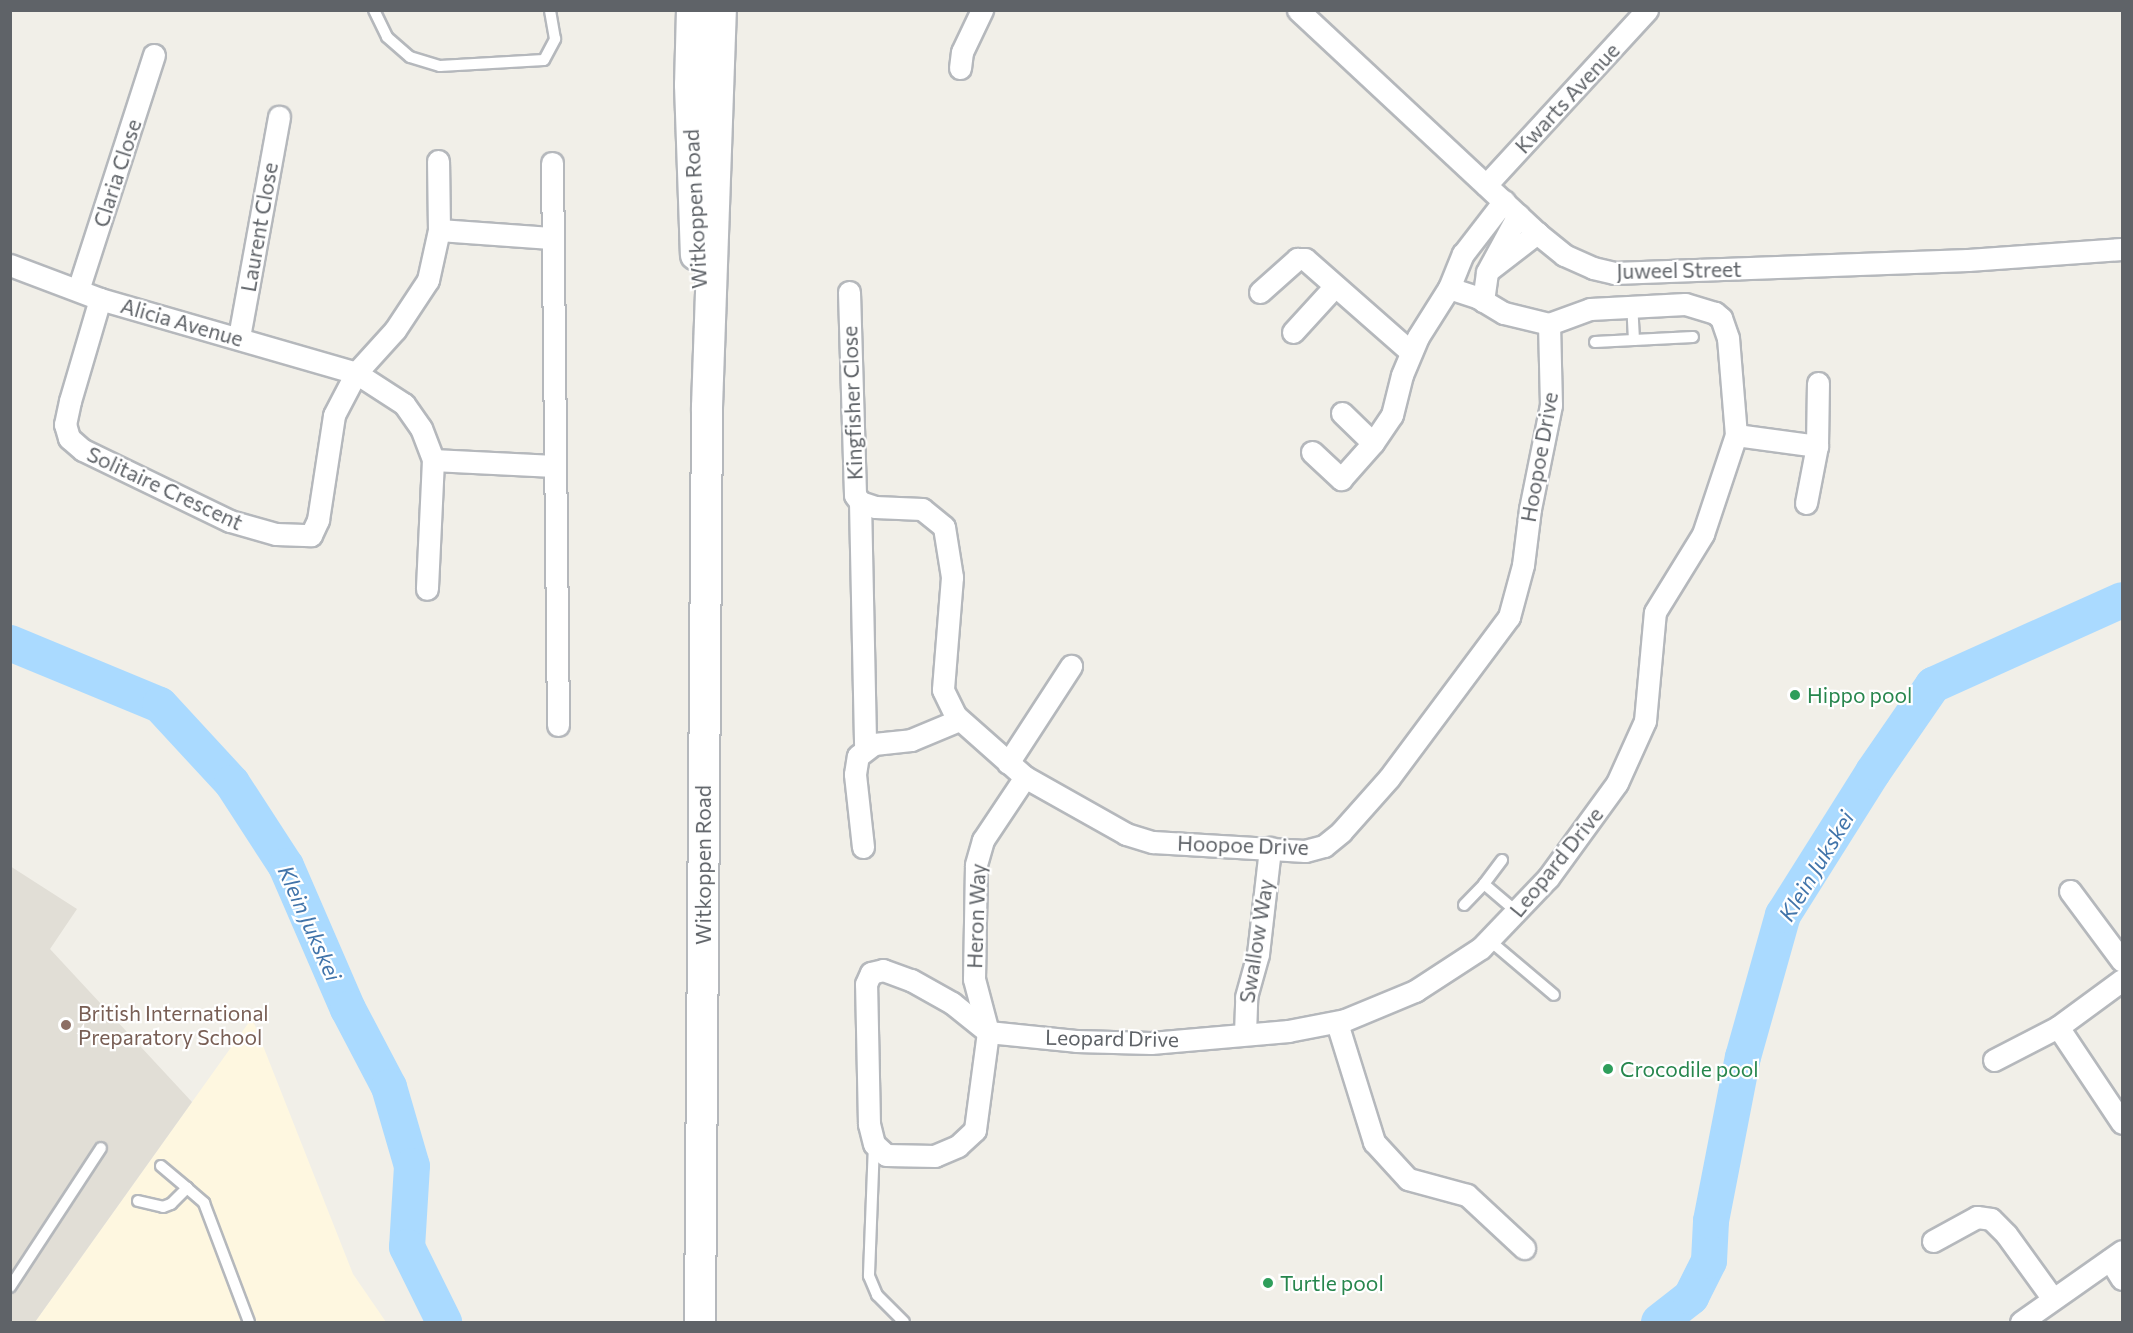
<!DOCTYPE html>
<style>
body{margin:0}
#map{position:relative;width:2133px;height:1333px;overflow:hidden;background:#f1efe8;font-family:Commissioner,sans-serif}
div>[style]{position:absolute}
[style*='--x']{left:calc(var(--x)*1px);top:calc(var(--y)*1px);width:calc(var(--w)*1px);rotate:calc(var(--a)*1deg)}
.commercial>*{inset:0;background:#fef7e0}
.education>*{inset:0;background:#e1ded6}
.river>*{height:36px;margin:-18px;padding:0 18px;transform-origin:18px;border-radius:18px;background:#aadaff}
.roads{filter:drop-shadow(2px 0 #b5b8bc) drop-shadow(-2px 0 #b5b8bc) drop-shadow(0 2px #b5b8bc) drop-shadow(0 -2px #b5b8bc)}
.lane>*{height:10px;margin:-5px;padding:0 5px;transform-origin:5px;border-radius:5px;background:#fff}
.street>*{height:21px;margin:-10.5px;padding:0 10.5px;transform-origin:10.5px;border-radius:10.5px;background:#fff}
.secondary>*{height:30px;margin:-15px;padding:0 15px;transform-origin:15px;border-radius:15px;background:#fff}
.dots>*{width:16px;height:16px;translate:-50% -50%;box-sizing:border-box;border:3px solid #fff;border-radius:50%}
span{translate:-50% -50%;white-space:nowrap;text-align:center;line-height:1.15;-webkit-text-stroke:4.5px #fff;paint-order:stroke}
.street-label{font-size:21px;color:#5f6368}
.leisure-label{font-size:21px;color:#27864d}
.left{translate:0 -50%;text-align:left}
.education-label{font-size:21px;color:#785e54}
.water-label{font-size:22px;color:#4174aa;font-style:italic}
.frame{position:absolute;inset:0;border:12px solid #5f6368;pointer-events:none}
</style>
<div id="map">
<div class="commercial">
<div style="clip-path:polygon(252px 1018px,353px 1274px,386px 1322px,35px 1322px)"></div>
</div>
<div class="education">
<div style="clip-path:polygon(10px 866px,77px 909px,50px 949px,192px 1102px,35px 1322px,11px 1322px)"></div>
</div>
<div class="river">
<div style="--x:10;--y:643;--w:162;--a:22.5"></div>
<div style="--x:160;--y:705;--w:106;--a:47.3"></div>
<div style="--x:232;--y:783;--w:99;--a:57"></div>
<div style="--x:286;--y:866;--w:156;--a:66.6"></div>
<div style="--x:348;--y:1009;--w:88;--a:62.3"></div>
<div style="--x:389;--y:1087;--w:82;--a:73.8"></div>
<div style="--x:412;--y:1166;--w:81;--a:93.5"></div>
<div style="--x:407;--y:1247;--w:84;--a:63.7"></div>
<div style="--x:1659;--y:1322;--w:41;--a:-38"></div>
<div style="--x:1691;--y:1297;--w:40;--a:-63.4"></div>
<div style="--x:1709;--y:1261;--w:40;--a:-87.1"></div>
<div style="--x:1711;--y:1221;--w:167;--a:-79"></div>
<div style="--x:1743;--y:1057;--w:148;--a:-74.3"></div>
<div style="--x:1783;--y:915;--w:169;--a:-57.8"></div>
<div style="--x:1873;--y:772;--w:106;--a:-55.4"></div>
<div style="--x:1933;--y:685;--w:207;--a:-24.2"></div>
</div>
<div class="roads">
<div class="lane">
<div style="--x:374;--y:10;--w:30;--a:64"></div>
<div style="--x:387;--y:37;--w:30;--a:41"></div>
<div style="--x:410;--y:57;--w:31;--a:17"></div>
<div style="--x:440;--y:66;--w:104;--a:-3.3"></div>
<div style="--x:544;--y:60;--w:24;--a:-62"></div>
<div style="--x:555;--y:39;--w:29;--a:-100"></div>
<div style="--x:1634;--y:340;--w:59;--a:-2.9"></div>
<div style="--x:1595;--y:342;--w:39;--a:-3"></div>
<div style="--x:1634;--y:340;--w:33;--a:-93"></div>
<div style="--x:1484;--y:884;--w:30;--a:-53"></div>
<div style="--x:1464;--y:905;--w:29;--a:-46"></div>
<div style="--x:1484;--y:884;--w:43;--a:40.3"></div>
<div style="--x:1489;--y:940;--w:85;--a:40.2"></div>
<div style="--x:874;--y:1144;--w:132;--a:92.2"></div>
<div style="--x:869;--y:1276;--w:21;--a:67"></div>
<div style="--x:877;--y:1295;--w:38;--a:45"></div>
<div style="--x:161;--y:1166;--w:34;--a:40"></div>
<div style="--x:138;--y:1201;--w:26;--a:13"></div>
<div style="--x:163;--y:1207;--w:9;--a:-21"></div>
<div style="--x:171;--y:1204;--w:23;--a:-45"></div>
<div style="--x:187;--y:1188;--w:23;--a:41"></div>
<div style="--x:204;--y:1203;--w:127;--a:69.3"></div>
<div style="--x:10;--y:1287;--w:166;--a:-56.8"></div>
</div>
<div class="street">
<div style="--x:1298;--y:10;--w:327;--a:43"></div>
<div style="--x:1537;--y:233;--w:35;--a:39"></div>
<div style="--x:1564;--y:255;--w:32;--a:24"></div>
<div style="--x:1593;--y:268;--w:22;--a:13"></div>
<div style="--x:1614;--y:273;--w:354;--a:-2.1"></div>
<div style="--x:1968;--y:260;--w:154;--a:-4.1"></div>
<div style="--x:960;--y:68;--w:16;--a:-83"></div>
<div style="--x:962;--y:52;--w:47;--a:-64.5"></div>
<div style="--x:552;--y:163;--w:562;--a:89.39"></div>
<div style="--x:1486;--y:185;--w:238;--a:-47.4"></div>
<div style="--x:439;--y:230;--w:112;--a:4.1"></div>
<div style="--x:10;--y:265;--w:96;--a:20.7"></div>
<div style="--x:100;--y:299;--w:266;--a:16.1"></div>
<div style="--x:356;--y:373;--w:57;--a:32.9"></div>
<div style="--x:404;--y:404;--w:29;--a:55"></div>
<div style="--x:421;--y:428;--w:34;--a:69"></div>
<div style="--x:433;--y:460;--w:129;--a:92.7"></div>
<div style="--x:1489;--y:270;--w:61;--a:-37.6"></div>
<div style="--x:1449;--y:288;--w:29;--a:18"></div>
<div style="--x:1477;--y:297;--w:31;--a:31"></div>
<div style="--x:1504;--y:313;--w:46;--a:13.7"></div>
<div style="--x:78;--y:290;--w:247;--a:-72.1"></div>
<div style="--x:849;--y:292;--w:203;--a:88.3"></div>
<div style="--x:855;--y:495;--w:9;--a:54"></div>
<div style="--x:860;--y:502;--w:16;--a:18"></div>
<div style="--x:875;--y:507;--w:47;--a:2.4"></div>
<div style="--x:922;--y:509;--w:28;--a:39"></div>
<div style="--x:944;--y:527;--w:51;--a:80.9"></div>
<div style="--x:952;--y:577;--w:113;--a:94.6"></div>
<div style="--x:943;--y:690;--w:28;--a:64"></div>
<div style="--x:955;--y:715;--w:94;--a:41.5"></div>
<div style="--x:1025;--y:777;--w:116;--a:29.4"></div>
<div style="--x:1126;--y:834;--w:28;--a:17"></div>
<div style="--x:1153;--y:842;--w:152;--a:3.4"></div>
<div style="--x:1305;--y:851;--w:20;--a:-15"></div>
<div style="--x:1324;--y:846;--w:22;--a:-39"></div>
<div style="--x:1341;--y:832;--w:72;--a:-48.4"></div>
<div style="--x:1389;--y:778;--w:201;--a:-53.3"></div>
<div style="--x:1509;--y:617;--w:54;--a:-74.9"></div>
<div style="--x:1523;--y:565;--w:56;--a:-82.9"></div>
<div style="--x:1530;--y:509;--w:106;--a:-78.6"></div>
<div style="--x:1551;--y:405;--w:81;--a:-91.4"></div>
<div style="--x:1260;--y:292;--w:50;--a:-41.7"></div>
<div style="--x:1297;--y:259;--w:8;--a:0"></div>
<div style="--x:1305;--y:259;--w:141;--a:41.3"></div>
<div style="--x:100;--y:299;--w:106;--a:106.4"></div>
<div style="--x:70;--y:401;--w:24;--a:102"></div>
<div style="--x:65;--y:424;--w:15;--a:74"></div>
<div style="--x:69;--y:438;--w:18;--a:41"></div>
<div style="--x:83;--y:450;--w:163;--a:25.8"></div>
<div style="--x:230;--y:521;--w:48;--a:15.8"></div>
<div style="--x:276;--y:534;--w:35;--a:2"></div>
<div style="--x:311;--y:535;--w:17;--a:-65"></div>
<div style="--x:318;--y:520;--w:106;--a:-81.3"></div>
<div style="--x:334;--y:415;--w:47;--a:-62.4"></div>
<div style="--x:356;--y:373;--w:58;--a:-47.8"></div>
<div style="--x:395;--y:330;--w:60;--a:-56.6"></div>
<div style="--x:428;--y:280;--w:51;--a:-77.6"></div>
<div style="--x:439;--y:230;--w:69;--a:-90.8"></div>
<div style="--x:1483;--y:301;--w:29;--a:-82"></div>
<div style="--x:1487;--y:272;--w:65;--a:-61.5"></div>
<div style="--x:1293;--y:332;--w:62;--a:-47.6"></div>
<div style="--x:239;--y:337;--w:224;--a:-79.7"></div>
<div style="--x:1342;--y:413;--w:43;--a:44.1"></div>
<div style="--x:1736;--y:435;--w:82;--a:7.7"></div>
<div style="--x:1312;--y:452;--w:40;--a:43"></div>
<div style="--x:1341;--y:479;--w:48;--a:-48.4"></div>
<div style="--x:1373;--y:443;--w:34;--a:-56"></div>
<div style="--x:1392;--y:415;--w:41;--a:-76"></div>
<div style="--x:1402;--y:375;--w:41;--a:-67.2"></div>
<div style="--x:1418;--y:337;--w:58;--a:-57.7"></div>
<div style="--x:1449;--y:288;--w:37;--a:-68"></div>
<div style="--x:1463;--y:254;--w:67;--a:-52.3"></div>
<div style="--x:433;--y:460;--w:121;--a:2.8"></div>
<div style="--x:860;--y:502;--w:247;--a:88.8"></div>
<div style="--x:1806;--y:503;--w:58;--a:-79.1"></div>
<div style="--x:1817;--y:446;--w:63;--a:-89.1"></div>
<div style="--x:1008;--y:763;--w:116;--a:-57"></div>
<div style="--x:1025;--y:777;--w:76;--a:123.7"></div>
<div style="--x:983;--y:840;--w:26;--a:106"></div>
<div style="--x:976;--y:865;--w:114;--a:91"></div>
<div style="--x:974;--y:979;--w:55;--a:75.2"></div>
<div style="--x:988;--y:1032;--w:99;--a:97.6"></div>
<div style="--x:975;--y:1130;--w:23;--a:137"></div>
<div style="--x:958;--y:1146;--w:25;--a:157"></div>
<div style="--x:935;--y:1156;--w:49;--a:-178.8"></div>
<div style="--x:886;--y:1155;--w:16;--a:-137"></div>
<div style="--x:874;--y:1144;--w:21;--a:-104"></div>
<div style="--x:869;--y:1124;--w:140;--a:-91.2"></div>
<div style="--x:866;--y:984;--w:12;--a:-66"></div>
<div style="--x:871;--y:973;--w:12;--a:-14"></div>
<div style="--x:883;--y:970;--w:30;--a:20"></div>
<div style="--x:911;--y:980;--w:47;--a:29.3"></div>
<div style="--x:952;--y:1003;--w:46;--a:38.9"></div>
<div style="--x:988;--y:1032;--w:88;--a:5.8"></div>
<div style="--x:1076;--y:1041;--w:75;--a:1.5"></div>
<div style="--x:1151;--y:1043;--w:138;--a:-5"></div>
<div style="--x:1288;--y:1031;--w:58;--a:-10.9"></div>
<div style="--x:1345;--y:1020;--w:76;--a:-22.5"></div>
<div style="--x:1415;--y:991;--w:79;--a:-33.1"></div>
<div style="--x:1481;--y:948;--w:97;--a:-46.3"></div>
<div style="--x:1548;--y:878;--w:117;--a:-54"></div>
<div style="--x:1617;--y:783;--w:68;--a:-65.7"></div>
<div style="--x:1645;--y:721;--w:109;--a:-84.8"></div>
<div style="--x:1655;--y:612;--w:92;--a:-58.4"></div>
<div style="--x:1703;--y:534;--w:104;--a:-71.6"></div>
<div style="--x:1736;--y:435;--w:97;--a:-94.7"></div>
<div style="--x:1728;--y:338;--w:21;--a:-109"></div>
<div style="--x:1721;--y:318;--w:8;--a:-140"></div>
<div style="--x:1715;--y:313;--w:31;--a:-163"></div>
<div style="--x:1685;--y:304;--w:95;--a:177"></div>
<div style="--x:1590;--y:309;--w:44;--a:159.9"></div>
<div style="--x:863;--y:847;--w:73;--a:-96.3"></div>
<div style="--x:855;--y:774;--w:18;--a:-81"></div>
<div style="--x:858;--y:756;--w:20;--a:-37"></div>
<div style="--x:874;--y:744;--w:37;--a:-6"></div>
<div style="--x:911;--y:740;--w:52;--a:-22.6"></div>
<div style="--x:2070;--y:891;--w:87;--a:53.4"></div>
<div style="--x:1337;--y:1023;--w:125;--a:72.7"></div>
<div style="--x:1374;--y:1142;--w:50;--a:47.4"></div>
<div style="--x:1408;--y:1179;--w:61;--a:15.2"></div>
<div style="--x:1467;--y:1195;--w:78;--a:42.9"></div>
<div style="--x:2058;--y:1027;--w:115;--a:56.3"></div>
<div style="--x:1245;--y:1034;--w:37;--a:-88"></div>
<div style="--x:1246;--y:997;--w:45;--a:-74.4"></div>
<div style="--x:1258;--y:954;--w:107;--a:-83.5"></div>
<div style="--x:1994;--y:1060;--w:72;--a:-27.3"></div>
<div style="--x:2058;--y:1027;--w:79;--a:-36.3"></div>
<div style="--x:1933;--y:1241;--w:50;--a:-28.6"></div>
<div style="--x:1977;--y:1217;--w:14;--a:8"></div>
<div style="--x:1991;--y:1219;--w:21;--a:45"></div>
<div style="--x:2006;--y:1234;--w:80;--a:54.1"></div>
<div style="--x:2110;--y:1260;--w:22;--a:58"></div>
<div style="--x:2021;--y:1322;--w:123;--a:-35.1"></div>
</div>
<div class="secondary">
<div style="--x:692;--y:10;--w:75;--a:91.5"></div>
<div style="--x:690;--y:85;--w:170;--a:88"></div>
<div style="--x:700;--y:1322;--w:915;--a:-89.56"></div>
<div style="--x:707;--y:407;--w:397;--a:-88"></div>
</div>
</div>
<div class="dots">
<div style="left:1795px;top:695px;background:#2e9e5b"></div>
<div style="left:66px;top:1025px;background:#8d6e63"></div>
<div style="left:1608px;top:1069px;background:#2e9e5b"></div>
<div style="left:1268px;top:1283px;background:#2e9e5b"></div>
</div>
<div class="street-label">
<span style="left:1567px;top:98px;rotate:-47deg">Kwarts Avenue</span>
<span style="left:117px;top:173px;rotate:-72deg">Claria Close</span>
<span style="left:695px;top:209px;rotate:-93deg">Witkoppen Road</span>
<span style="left:259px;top:227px;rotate:-80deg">Laurent Close</span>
<span style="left:1679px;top:270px;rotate:-1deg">Juweel Street</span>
<span style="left:182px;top:322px;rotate:16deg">Alicia Avenue</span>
<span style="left:852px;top:403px;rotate:-92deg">Kingfisher Close</span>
<span style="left:1539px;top:457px;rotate:-80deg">Hoopoe Drive</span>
<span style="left:165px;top:488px;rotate:25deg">Solitaire Crescent</span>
<span style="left:1243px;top:845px;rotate:2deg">Hoopoe Drive</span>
<span style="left:1556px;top:862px;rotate:-51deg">Leopard Drive</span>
<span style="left:703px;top:865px;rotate:-90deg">Witkoppen Road</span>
<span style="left:976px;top:916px;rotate:-88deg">Heron Way</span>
<span style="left:1256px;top:941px;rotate:-81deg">Swallow Way</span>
<span style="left:1112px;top:1038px;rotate:1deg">Leopard Drive</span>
</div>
<div class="leisure-label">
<span class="left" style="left:1807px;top:695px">Hippo pool</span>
<span class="left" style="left:1620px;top:1069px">Crocodile pool</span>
<span class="left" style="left:1280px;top:1283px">Turtle pool</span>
</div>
<div class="education-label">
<span class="left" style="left:78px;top:1025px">British International<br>Preparatory School</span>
</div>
<div class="water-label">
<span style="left:1816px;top:866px;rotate:-59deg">Klein Jukskei</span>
<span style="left:310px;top:923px;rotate:66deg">Klein Jukskei</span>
</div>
<div class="frame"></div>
</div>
